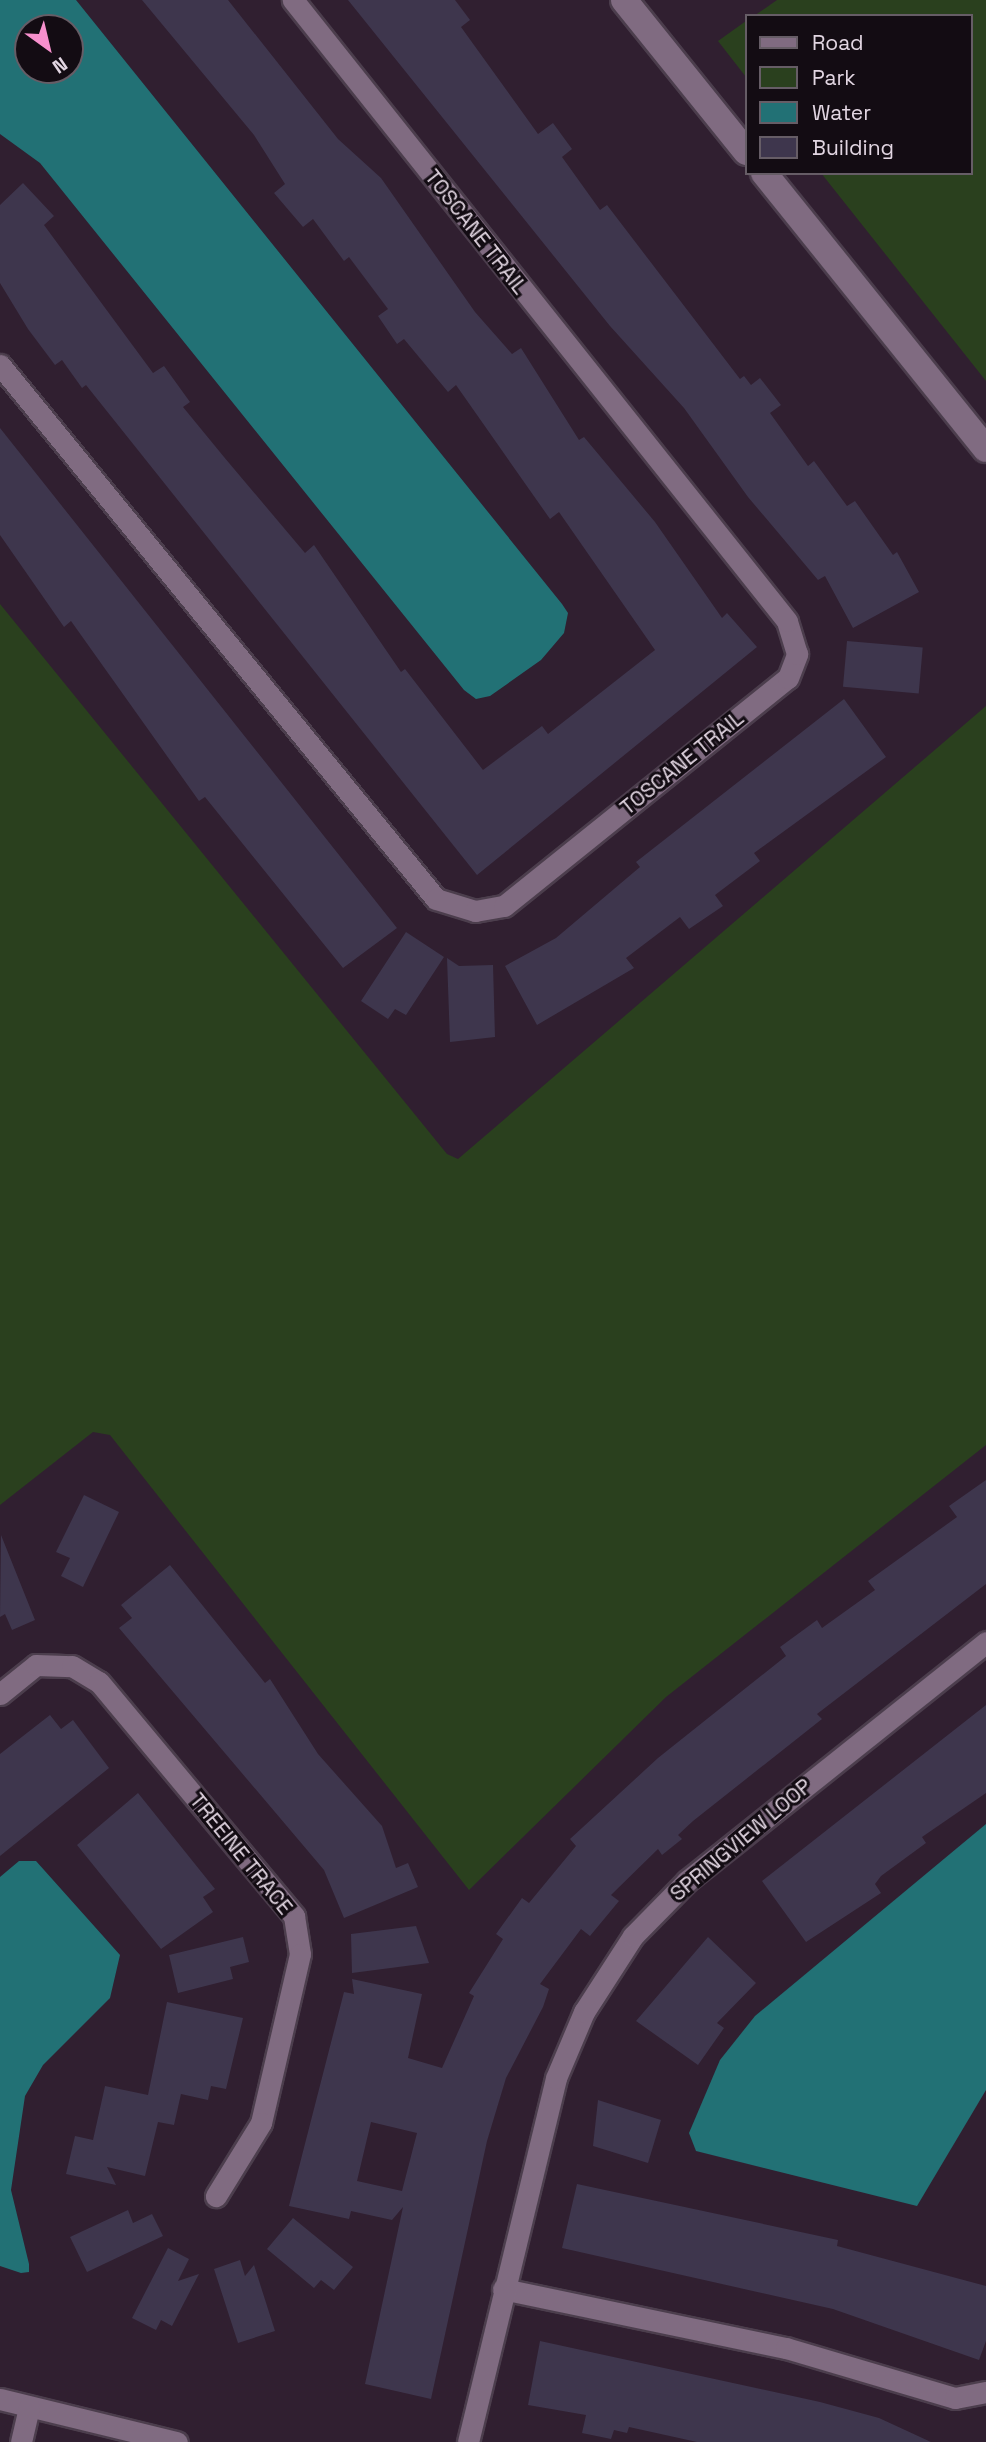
<!DOCTYPE html>
<style>
body{margin:0}
#map{position:relative;width:986px;height:2442px;overflow:hidden;background:#301f30;font-family:"Space Grotesk",sans-serif}
div>[style]{position:absolute}
[style*='--x']{left:calc(var(--x)*1px);top:calc(var(--y)*1px);width:calc(var(--w)*1px);rotate:calc(var(--a)*1deg)}
.green>*{inset:0;background:#2a401e}
.water>*{inset:0;background:#227175}
.building>*{inset:0;background:#3e364d;transform-origin:0 0}
.roads{filter:drop-shadow(2px 0 #4c3e4d) drop-shadow(-2px 0 #4c3e4d) drop-shadow(0 2px #4c3e4d) drop-shadow(0 -2px #4c3e4d)}
.minor>*{height:21px;margin:-10.5px;padding:0 10.5px;transform-origin:10.5px;border-radius:10.5px;background:#806b81}
.tertiary>*{height:26px;margin:-13px;padding:0 13px;transform-origin:13px;border-radius:13px;background:#806b81}
span{translate:-50% -50%;white-space:nowrap;text-align:center;line-height:1.15;-webkit-text-stroke:6px #130c13;paint-order:stroke}
.street-label{font-size:21px;color:#e2d6e2}
.legend{position:absolute;left:745px;top:14px;width:228px;height:161px;box-sizing:border-box;background:#130c13;border:2px solid #665d66;margin:0;padding:9px 12px;list-style:none;font-size:21px;color:#e2d6e2}
.legend li{display:flex;align-items:center;gap:14px;height:35px}
.legend b{width:35px;border:2px solid #665d66}
.north{position:absolute;left:14px;top:14px;width:70px;height:70px;box-sizing:border-box;background:#130c13;border:2px solid #665d66;border-radius:50%;rotate:146deg;font-size:19px;font-weight:700;line-height:28px;text-align:center;color:#e2d6e2}
.north::after{content:'';display:block;margin:auto;width:24px;height:32px;background:#f790cd;clip-path:polygon(50% 0,100% 100%,50% 72%,0 100%)}
</style>
<div id="map">
<div class="green">
<div style="clip-path:polygon(777px 0,986px 0,986px 381px,821px 173px,970px 173px,970px 16px,754px 16px)"></div>
<div style="clip-path:polygon(746px 21px,746px 77px,718px 41px)"></div>
<div style="clip-path:polygon(0 604px,447px 1154px,458px 1159px,986px 706px,986px 1445px,666px 1697px,469px 1890px,110px 1435px,93px 1432px,0 1505px)"></div>
</div>
<div class="water">
<div style="clip-path:polygon(evenodd,0 0,76px 0,562px 604px,568px 613px,564px 633px,541px 660px,490px 696px,476px 699px,464px 690px,40px 163px,0 134px,0 0,28px 28px,70px 28px,70px 70px,28px 70px,28px 28px)"></div>
<div style="clip-path:polygon(986px 1824px,986px 2090px,917px 2206px,696px 2151px,689px 2133px,720px 2060px,755px 2016px)"></div>
<div style="clip-path:polygon(19px 1861px,36px 1861px,120px 1955px,110px 1998px,43px 2065px,25px 2096px,11px 2190px,29px 2264px,29px 2272px,21px 2273px,0 2266px,0 1877px)"></div>
</div>
<div class="building">
<div style="clip-path:polygon(142px 0,228px 0,338px 139px,381px 178px,475px 312px,512px 354px,521px 348px,579px 440px,584px 437px,655px 522px,722px 618px,727px 613px,757px 647px,477px 875px,86px 385px,82px 388px,62px 360px,55px 365px,28px 329px,0 283px,0 205px,23px 183px,54px 216px,44px 225px,153px 373px,164px 366px,190px 402px,183px 407px,224px 457px,305px 553px,314px 545px,401px 672px,405px 669px,483px 770px,542px 726px,548px 734px,655px 650px,559px 512px,550px 519px,456px 385px,448px 392px,404px 339px,397px 344px,378px 316px,388px 309px,349px 257px,344px 261px,313px 219px,303px 227px,274px 193px,285px 184px,254px 135px)"></div>
<div style="clip-path:polygon(348px 0,455px 0,470px 20px,461px 27px,538px 134px,553px 123px,572px 149px,562px 157px,600px 210px,607px 205px,740px 379px,744px 376px,751px 385px,760px 378px,781px 405px,770px 413px,808px 466px,814px 461px,847px 506px,855px 501px,893px 555px,897px 552px,919px 592px,853px 628px,825px 576px,818px 580px,748px 497px,684px 408px,610px 326px)"></div>
<div style="clip-path:polygon(0 428px,397px 928px,343px 968px,205px 797px,199px 801px,71px 621px,64px 627px,0 535px)"></div>
<div style="left:847px;top:641px;width:76px;height:46px;rotate:5deg"></div>
<div style="clip-path:polygon(844px 699px,886px 757px,754px 853px,760px 861px,715px 895px,723px 906px,689px 929px,680px 917px,626px 958px,634px 968px,537px 1025px,505px 966px,556px 938px,640px 867px,636px 862px)"></div>
<div style="clip-path:polygon(406px 932px,444px 957px,406px 1015px,395px 1009px,388px 1019px,361px 1001px)"></div>
<div style="clip-path:polygon(447px 958px,459px 966px,493px 965px,495px 1037px,450px 1042px)"></div>
<div style="clip-path:polygon(evenodd,986px 1480px,986px 1584px,817px 1714px,822px 1719px,693px 1821px,678px 1835px,682px 1839px,662px 1855px,658px 1849px,611px 1895px,619px 1901px,590px 1936px,581px 1929px,540px 1984px,549px 1989px,543px 2007px,506px 2078px,487px 2141px,431px 2399px,365px 2384px,403px 2207px,392px 2220px,351px 2211px,349px 2219px,289px 2206px,344px 1992px,354px 1994px,352px 1979px,422px 1994px,408px 2058px,442px 2068px,474px 1996px,469px 1993px,503px 1939px,496px 1934px,522px 1898px,529px 1903px,576px 1846px,570px 1839px,658px 1758px,786px 1656px,780px 1647px,817px 1620px,822px 1628px,875px 1590px,868px 1581px,957px 1517px,949px 1506px,986px 1480px,371px 2122px,417px 2133px,402px 2191px,357px 2181px,371px 2122px)"></div>
<div style="clip-path:polygon(84px 1495px,119px 1512px,83px 1587px,61px 1576px,70px 1558px,56px 1552px)"></div>
<div style="clip-path:polygon(1px 1535px,35px 1620px,12px 1630px,5px 1614px,0 1617px)"></div>
<div style="clip-path:polygon(170px 1565px,265px 1683px,270px 1679px,318px 1754px,382px 1826px,396px 1868px,408px 1863px,418px 1887px,344px 1918px,324px 1870px,119px 1628px,132px 1618px,121px 1605px)"></div>
<div style="clip-path:polygon(986px 1705px,986px 1793px,922px 1837px,926px 1843px,881px 1876px,875px 1884px,881px 1893px,806px 1942px,762px 1881px)"></div>
<div style="clip-path:polygon(50px 1715px,61px 1729px,73px 1720px,109px 1768px,0 1856px,0 1754px)"></div>
<div style="clip-path:polygon(138px 1793px,215px 1889px,203px 1897px,213px 1912px,161px 1949px,77px 1845px)"></div>
<div style="clip-path:polygon(416px 1926px,429px 1963px,352px 1973px,351px 1934px)"></div>
<div style="clip-path:polygon(243px 1937px,249px 1962px,230px 1967px,233px 1979px,178px 1993px,169px 1955px)"></div>
<div style="clip-path:polygon(708px 1937px,756px 1983px,717px 2023px,724px 2028px,698px 2065px,636px 2021px)"></div>
<div style="clip-path:polygon(167px 2002px,243px 2018px,226px 2089px,211px 2086px,208px 2100px,181px 2094px,174px 2125px,158px 2122px,145px 2176px,107px 2167px,116px 2185px,66px 2174px,75px 2136px,93px 2140px,105px 2086px,148px 2095px)"></div>
<div style="clip-path:polygon(598px 2100px,661px 2120px,648px 2163px,593px 2146px)"></div>
<div style="clip-path:polygon(577px 2184px,838px 2240px,837px 2246px,986px 2286px,986px 2341px,979px 2360px,833px 2309px,562px 2248px)"></div>
<div style="clip-path:polygon(128px 2210px,133px 2223px,152px 2214px,163px 2236px,87px 2272px,70px 2237px)"></div>
<div style="clip-path:polygon(293px 2218px,353px 2267px,334px 2290px,321px 2280px,314px 2288px,267px 2249px)"></div>
<div style="clip-path:polygon(168px 2248px,189px 2259px,178px 2281px,199px 2274px,172px 2326px,161px 2320px,156px 2330px,132px 2318px)"></div>
<div style="clip-path:polygon(240px 2260px,245px 2276px,254px 2265px,275px 2331px,238px 2343px,214px 2269px)"></div>
<div style="clip-path:polygon(540px 2341px,820px 2402px,879px 2418px,931px 2442px,697px 2442px,629px 2427px,627px 2433px,614px 2430px,611px 2439px,582px 2433px,586px 2415px,528px 2405px)"></div>
</div>
<div class="roads">
<div class="minor">
<div style="--x:0;--y:365;--w:689;--a:50.77"></div>
<div style="--x:436;--y:899;--w:41;--a:17.1"></div>
<div style="--x:475;--y:911;--w:29;--a:-10"></div>
<div style="--x:504;--y:906;--w:364;--a:-38.8"></div>
<div style="--x:788;--y:678;--w:26;--a:-69"></div>
<div style="--x:797;--y:654;--w:34;--a:-107"></div>
<div style="--x:787;--y:621;--w:794;--a:-128.5"></div>
<div style="--x:0;--y:1694;--w:46;--a:-38.9"></div>
<div style="--x:36;--y:1665;--w:36;--a:2"></div>
<div style="--x:72;--y:1666;--w:31;--a:31"></div>
<div style="--x:99;--y:1682;--w:305;--a:50.2"></div>
<div style="--x:294;--y:1916;--w:38;--a:81"></div>
<div style="--x:300;--y:1954;--w:173;--a:103"></div>
<div style="--x:261;--y:2123;--w:86;--a:121.7"></div>
<div style="--x:503;--y:2289;--w:289;--a:11.8"></div>
<div style="--x:786;--y:2348;--w:176;--a:16.5"></div>
<div style="--x:955;--y:2398;--w:32;--a:-11"></div>
<div style="--x:0;--y:2399;--w:182;--a:13.7"></div>
<div style="--x:21;--y:2442;--w:36;--a:-77"></div>
<div style="--x:468;--y:2442;--w:374;--a:-76.4"></div>
<div style="--x:556;--y:2078;--w:72;--a:-67"></div>
<div style="--x:584;--y:2012;--w:90;--a:-57.2"></div>
<div style="--x:633;--y:1936;--w:77;--a:-45.5"></div>
<div style="--x:687;--y:1881;--w:383;--a:-38.6"></div>
</div>
<div class="tertiary">
<div style="--x:624;--y:0;--w:195;--a:51.2"></div>
<div style="--x:764;--y:173;--w:354;--a:51.2"></div>
</div>
</div>
<div class="street-label">
<span style="left:476px;top:232px;rotate:52deg">TOSCANE TRAIL</span>
<span style="left:682px;top:763px;rotate:-39deg">TOSCANE TRAIL</span>
<span style="left:741px;top:1840px;rotate:-40deg">SPRINGVIEW LOOP</span>
<span style="left:241px;top:1854px;rotate:51deg">TREEINE TRACE</span>
</div>
<ul class="legend">
<li><b style="height:9px;background:#806b81"></b>Road</li>
<li><b style="height:19px;background:#2a401e"></b>Park</li>
<li><b style="height:19px;background:#227175"></b>Water</li>
<li><b style="height:19px;background:#3e364d"></b>Building</li>
</ul>
<div class="north">N</div>
</div>
